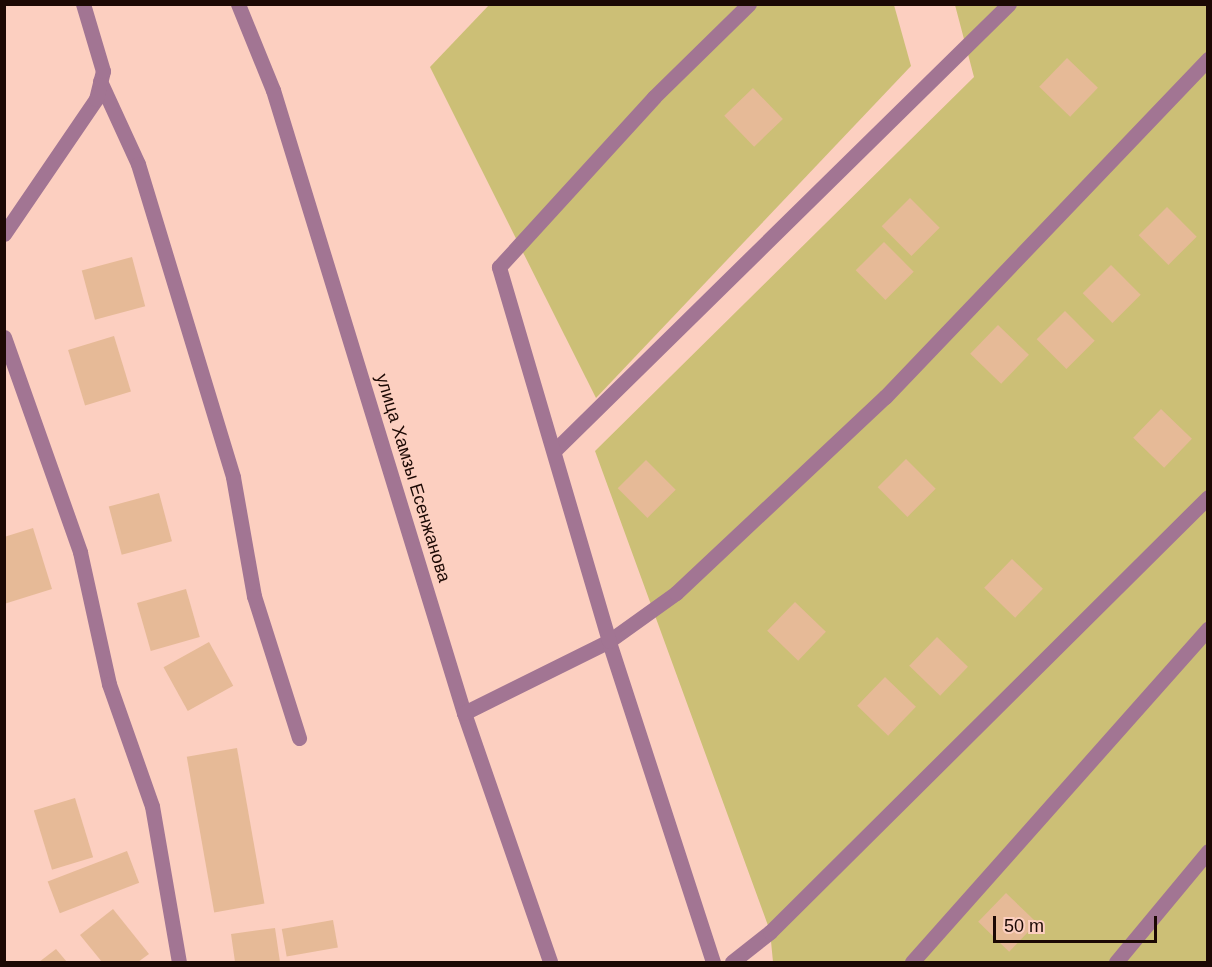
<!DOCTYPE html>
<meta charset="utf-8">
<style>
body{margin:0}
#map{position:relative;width:1212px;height:967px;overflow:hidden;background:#fccfc0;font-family:Arial,sans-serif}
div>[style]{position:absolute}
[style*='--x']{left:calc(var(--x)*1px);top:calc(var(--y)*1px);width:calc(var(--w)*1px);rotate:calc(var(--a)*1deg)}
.green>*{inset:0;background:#ccbf76}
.building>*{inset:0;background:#e6ba97;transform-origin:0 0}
.minor>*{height:15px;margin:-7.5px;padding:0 7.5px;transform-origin:7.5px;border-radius:7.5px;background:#a27593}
span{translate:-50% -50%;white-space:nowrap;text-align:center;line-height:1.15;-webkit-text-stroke:4.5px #fccfc0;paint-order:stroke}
.street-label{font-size:18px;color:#1c0904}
.frame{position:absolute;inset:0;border:6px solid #1c0904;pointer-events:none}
.scale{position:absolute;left:993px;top:916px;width:164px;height:27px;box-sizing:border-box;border:3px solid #1c0904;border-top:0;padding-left:8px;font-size:18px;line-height:21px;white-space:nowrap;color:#1c0904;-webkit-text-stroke:4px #fccfc0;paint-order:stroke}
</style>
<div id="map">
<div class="green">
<div style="clip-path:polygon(490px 4px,894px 5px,911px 66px,596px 398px,430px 67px)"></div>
<div style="clip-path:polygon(955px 5px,1207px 5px,1207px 962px,773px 962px,770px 931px,595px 451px,974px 77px)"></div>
</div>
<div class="building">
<div style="left:1067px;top:58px;width:43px;height:40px;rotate:44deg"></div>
<div style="left:753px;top:88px;width:43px;height:40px;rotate:46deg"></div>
<div style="left:910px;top:198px;width:42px;height:40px;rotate:45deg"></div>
<div style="left:1167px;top:207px;width:42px;height:40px;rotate:45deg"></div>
<div style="left:884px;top:242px;width:42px;height:40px;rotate:45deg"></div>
<div style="left:132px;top:257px;width:51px;height:52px;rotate:75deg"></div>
<div style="left:1111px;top:265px;width:42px;height:40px;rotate:45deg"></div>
<div style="left:1065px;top:311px;width:42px;height:40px;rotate:45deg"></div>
<div style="left:998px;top:325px;width:43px;height:40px;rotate:44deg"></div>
<div style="left:114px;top:336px;width:58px;height:48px;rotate:73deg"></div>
<div style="left:1161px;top:409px;width:43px;height:40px;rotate:44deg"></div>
<div style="left:906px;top:459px;width:42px;height:40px;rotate:45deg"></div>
<div style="left:646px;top:460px;width:42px;height:40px;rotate:45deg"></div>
<div style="left:159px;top:493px;width:50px;height:52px;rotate:75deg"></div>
<div style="clip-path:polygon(33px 528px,52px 589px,4px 604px,4px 537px)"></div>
<div style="left:1012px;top:559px;width:43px;height:40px;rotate:44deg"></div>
<div style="left:186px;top:589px;width:50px;height:51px;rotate:74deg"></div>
<div style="left:795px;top:602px;width:43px;height:40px;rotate:44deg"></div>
<div style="left:937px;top:637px;width:43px;height:40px;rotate:44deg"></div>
<div style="left:209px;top:642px;width:50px;height:52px;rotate:61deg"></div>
<div style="left:885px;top:677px;width:43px;height:40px;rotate:44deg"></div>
<div style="left:237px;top:748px;width:158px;height:51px;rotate:80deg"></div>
<div style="left:75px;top:798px;width:62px;height:43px;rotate:73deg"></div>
<div style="left:127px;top:851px;width:34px;height:85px;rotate:69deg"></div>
<div style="left:1006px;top:893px;width:43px;height:40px;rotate:44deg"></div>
<div style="clip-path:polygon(113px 909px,149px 954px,138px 962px,102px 962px,80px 935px)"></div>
<div style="left:333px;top:920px;width:28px;height:52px;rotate:80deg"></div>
<div style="clip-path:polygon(275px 928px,280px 962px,235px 962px,231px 934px)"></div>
<div style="clip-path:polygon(56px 949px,67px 962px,39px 962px)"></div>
</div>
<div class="minor">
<div style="--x:238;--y:4;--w:93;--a:67.9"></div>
<div style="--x:273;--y:90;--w:652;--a:72.96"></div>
<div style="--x:464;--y:713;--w:263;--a:70.9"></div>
<div style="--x:100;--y:81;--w:91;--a:65.4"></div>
<div style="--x:138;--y:164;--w:327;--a:73.1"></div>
<div style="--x:233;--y:477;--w:121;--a:80"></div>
<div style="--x:254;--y:596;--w:149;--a:72.4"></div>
<div style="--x:4;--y:234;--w:163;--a:-55.7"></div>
<div style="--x:96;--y:99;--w:29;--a:-76"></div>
<div style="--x:103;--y:71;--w:70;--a:-106.6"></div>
<div style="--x:4;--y:337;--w:228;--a:70.5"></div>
<div style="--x:80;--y:552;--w:135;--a:77.6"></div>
<div style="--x:109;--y:684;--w:129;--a:70.6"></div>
<div style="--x:152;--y:806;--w:158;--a:80.2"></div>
<div style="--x:556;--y:449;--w:635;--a:-44.49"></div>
<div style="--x:464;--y:713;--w:162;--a:-26.4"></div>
<div style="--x:609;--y:641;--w:82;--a:-35.6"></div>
<div style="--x:676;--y:593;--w:287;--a:-43.2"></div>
<div style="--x:885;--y:397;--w:468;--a:-46.3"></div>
<div style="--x:713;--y:962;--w:337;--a:-108"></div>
<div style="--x:609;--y:641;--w:390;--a:-106.4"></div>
<div style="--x:499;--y:267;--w:230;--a:-47.6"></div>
<div style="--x:654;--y:97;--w:133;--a:-44.4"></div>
<div style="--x:732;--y:962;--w:48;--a:-38.3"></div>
<div style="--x:770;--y:932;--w:617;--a:-44.8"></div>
<div style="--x:912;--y:962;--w:446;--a:-48.4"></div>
<div style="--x:1116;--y:962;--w:144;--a:-50.3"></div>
</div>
<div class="street-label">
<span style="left:413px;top:478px;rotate:73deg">улица Хамзы Есенжанова</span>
</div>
<div class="frame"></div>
<div class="scale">50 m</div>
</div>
